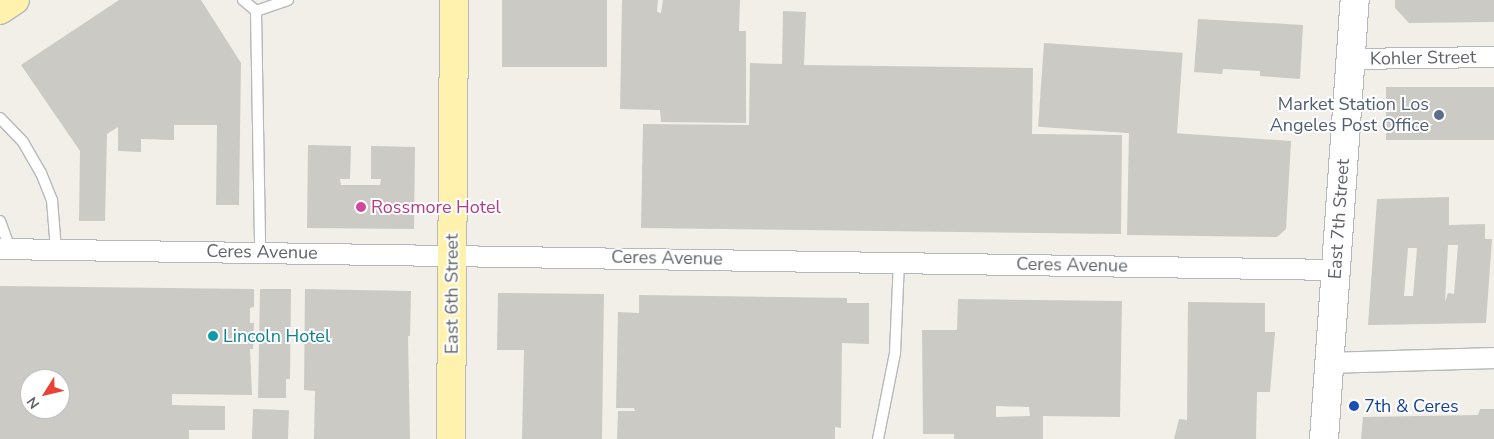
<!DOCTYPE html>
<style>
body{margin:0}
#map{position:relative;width:1494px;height:439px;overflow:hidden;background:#f1efe8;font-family:"Nunito Sans",sans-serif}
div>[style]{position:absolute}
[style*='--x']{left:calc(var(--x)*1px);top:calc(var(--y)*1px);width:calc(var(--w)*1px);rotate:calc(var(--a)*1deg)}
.building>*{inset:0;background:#cccac5;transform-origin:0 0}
.roads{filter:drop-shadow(1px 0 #b5b8bc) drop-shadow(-1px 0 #b5b8bc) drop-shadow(0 1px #b5b8bc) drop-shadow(0 -1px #b5b8bc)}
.lane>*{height:10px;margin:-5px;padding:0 5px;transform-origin:5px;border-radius:5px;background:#fff}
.street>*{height:20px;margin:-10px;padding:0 10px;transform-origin:10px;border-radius:10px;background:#fff}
.secondary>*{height:28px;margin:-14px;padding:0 14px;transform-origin:14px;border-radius:14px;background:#fff}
.primary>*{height:28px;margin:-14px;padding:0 14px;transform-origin:14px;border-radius:14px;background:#fff2af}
.dots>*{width:14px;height:14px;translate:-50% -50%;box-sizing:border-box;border:2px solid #fff;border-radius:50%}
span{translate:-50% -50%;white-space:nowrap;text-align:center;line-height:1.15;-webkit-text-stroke:4px #fff;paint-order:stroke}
.street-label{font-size:18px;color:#5f6368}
.service-label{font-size:18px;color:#4e5e75}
.right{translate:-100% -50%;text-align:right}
.hotel-label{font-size:18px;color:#b23c85}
.left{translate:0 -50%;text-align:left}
.culture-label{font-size:18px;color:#0d838f}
.transit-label{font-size:18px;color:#164399}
.north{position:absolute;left:20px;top:369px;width:50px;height:50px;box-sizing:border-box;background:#fff;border:1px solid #bfc1c3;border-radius:50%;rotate:234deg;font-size:14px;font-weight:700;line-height:20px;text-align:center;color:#5f6368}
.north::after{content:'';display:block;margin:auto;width:18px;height:22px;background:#ea4335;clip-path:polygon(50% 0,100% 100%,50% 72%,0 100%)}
</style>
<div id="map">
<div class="building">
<div style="clip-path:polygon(119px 0,201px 0,241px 63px,239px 205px,216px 205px,217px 125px,174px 125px,174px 140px,141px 139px,141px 152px,118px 151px,118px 127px,107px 134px,105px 221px,79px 221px,80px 151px,21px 65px)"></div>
<div style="left:502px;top:0;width:105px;height:67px"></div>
<div style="clip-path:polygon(622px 0,658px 0,657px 12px,661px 13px,663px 0,740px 0,739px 31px,746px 31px,746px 123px,661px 122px,660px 110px,620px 109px)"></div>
<div style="clip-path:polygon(1395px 0,1494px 0,1494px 22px,1409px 23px,1395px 8px)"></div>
<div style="clip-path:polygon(783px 11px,806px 12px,804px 65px,1033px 68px,1032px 134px,1122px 135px,1121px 234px,641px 228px,643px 124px,749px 125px,750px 63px,782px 64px)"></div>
<div style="clip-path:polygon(1198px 19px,1303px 25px,1300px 79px,1260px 76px,1260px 71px,1223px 69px,1222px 74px,1194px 72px)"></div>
<div style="left:1044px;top:43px;width:139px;height:84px;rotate:4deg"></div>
<div style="left:1494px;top:87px;width:53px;height:108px;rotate:90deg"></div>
<div style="clip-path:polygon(1129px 130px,1291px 141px,1286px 229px,1277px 237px,1127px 235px)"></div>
<div style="clip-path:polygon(308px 145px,351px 146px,350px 179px,340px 179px,341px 185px,380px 185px,381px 179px,371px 179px,371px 146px,415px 147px,414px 229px,307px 228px)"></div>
<div style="clip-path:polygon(evenodd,1449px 197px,1449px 225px,1485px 224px,1485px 239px,1492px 239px,1486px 323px,1368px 325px,1377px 199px,1449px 197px,1448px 245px,1458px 245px,1454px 294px,1448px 293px,1445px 302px,1448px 245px,1449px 197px,1408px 248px,1417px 248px,1413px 296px,1404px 296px,1408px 248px)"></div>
<div style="clip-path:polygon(evenodd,0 286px,254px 289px,254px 307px,250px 308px,250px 323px,254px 323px,253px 349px,250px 349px,252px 395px,172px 394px,172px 405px,225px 406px,225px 430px,189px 430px,189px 439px,0 439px,0 286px,30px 379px,60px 379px,60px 409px,30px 409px,30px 379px)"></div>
<div style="clip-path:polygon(260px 289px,291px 289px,290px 379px,286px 379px,286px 398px,258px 398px)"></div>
<div style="clip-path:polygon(305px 289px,411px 291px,410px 336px,408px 336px,410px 439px,314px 439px,315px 391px,304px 390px)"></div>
<div style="clip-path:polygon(498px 293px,604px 294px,602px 439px,522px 439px,524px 350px,497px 350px)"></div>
<div style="clip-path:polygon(639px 295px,847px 298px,847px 303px,869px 303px,869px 344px,842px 343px,841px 428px,835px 427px,835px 439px,617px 439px,618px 411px,635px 411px,634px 408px,616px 408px,618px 312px,639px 313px)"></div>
<div style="clip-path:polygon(evenodd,958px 299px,1122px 301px,1120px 417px,1043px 416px,1043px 439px,954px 439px,954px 434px,923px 434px,922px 330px,957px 330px,958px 299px,996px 406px,1029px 407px,1030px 416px,996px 417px,996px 406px)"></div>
<div style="clip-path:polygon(1188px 302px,1265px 303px,1265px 332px,1275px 332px,1270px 392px,1257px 392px,1256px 439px,1174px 439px,1179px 419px,1187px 420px)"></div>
<div style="left:253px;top:409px;width:36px;height:30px;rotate:2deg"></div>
<div style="clip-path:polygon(1480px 409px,1494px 409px,1494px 439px,1361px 439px,1363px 417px,1478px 415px)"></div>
</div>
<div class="roads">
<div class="lane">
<div style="--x:243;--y:0;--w:17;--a:40"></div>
<div style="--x:256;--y:11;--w:34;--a:-19"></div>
<div style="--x:256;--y:11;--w:241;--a:89"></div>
<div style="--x:0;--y:118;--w:33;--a:46"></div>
<div style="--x:23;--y:142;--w:36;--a:60"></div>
<div style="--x:41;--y:173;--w:29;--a:68"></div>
<div style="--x:52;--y:200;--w:50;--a:85.4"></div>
<div style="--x:0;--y:221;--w:30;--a:70"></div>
<div style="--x:878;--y:439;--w:88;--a:-78.8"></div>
<div style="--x:895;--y:353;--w:92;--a:-87.5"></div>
</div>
<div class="street">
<div style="--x:1351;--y:59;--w:143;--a:-0.8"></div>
<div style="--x:0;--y:249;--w:1335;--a:0.9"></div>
<div style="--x:1328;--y:363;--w:166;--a:-1.7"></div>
</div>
<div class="secondary">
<div style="--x:1324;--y:439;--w:440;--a:-86"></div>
</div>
<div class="primary">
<div style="--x:0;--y:10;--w:18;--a:-34"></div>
<div style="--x:451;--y:439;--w:439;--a:-89.6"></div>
</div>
</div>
<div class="dots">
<div style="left:1439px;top:115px;background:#5c6f8a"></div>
<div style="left:361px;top:207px;background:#d1479c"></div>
<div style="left:213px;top:336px;background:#0f9aa8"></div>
<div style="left:1354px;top:406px;background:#1a4fb4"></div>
</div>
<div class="street-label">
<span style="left:1423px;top:58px;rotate:-1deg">Kohler Street</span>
<span style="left:1339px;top:219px;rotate:-86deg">East 7th Street</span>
<span style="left:262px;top:252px;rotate:1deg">Ceres Avenue</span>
<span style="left:667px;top:258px;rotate:1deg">Ceres Avenue</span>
<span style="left:1072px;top:265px;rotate:1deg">Ceres Avenue</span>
<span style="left:452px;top:294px;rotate:-90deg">East 6th Street</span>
</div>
<div class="service-label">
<span class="right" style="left:1429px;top:115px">Market Station Los<br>Angeles Post Office</span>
</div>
<div class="hotel-label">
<span class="left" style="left:371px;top:207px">Rossmore Hotel</span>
</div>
<div class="culture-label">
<span class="left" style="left:223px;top:336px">Lincoln Hotel</span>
</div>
<div class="transit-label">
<span class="left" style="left:1364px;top:406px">7th &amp; Ceres</span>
</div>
<div class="north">N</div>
</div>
